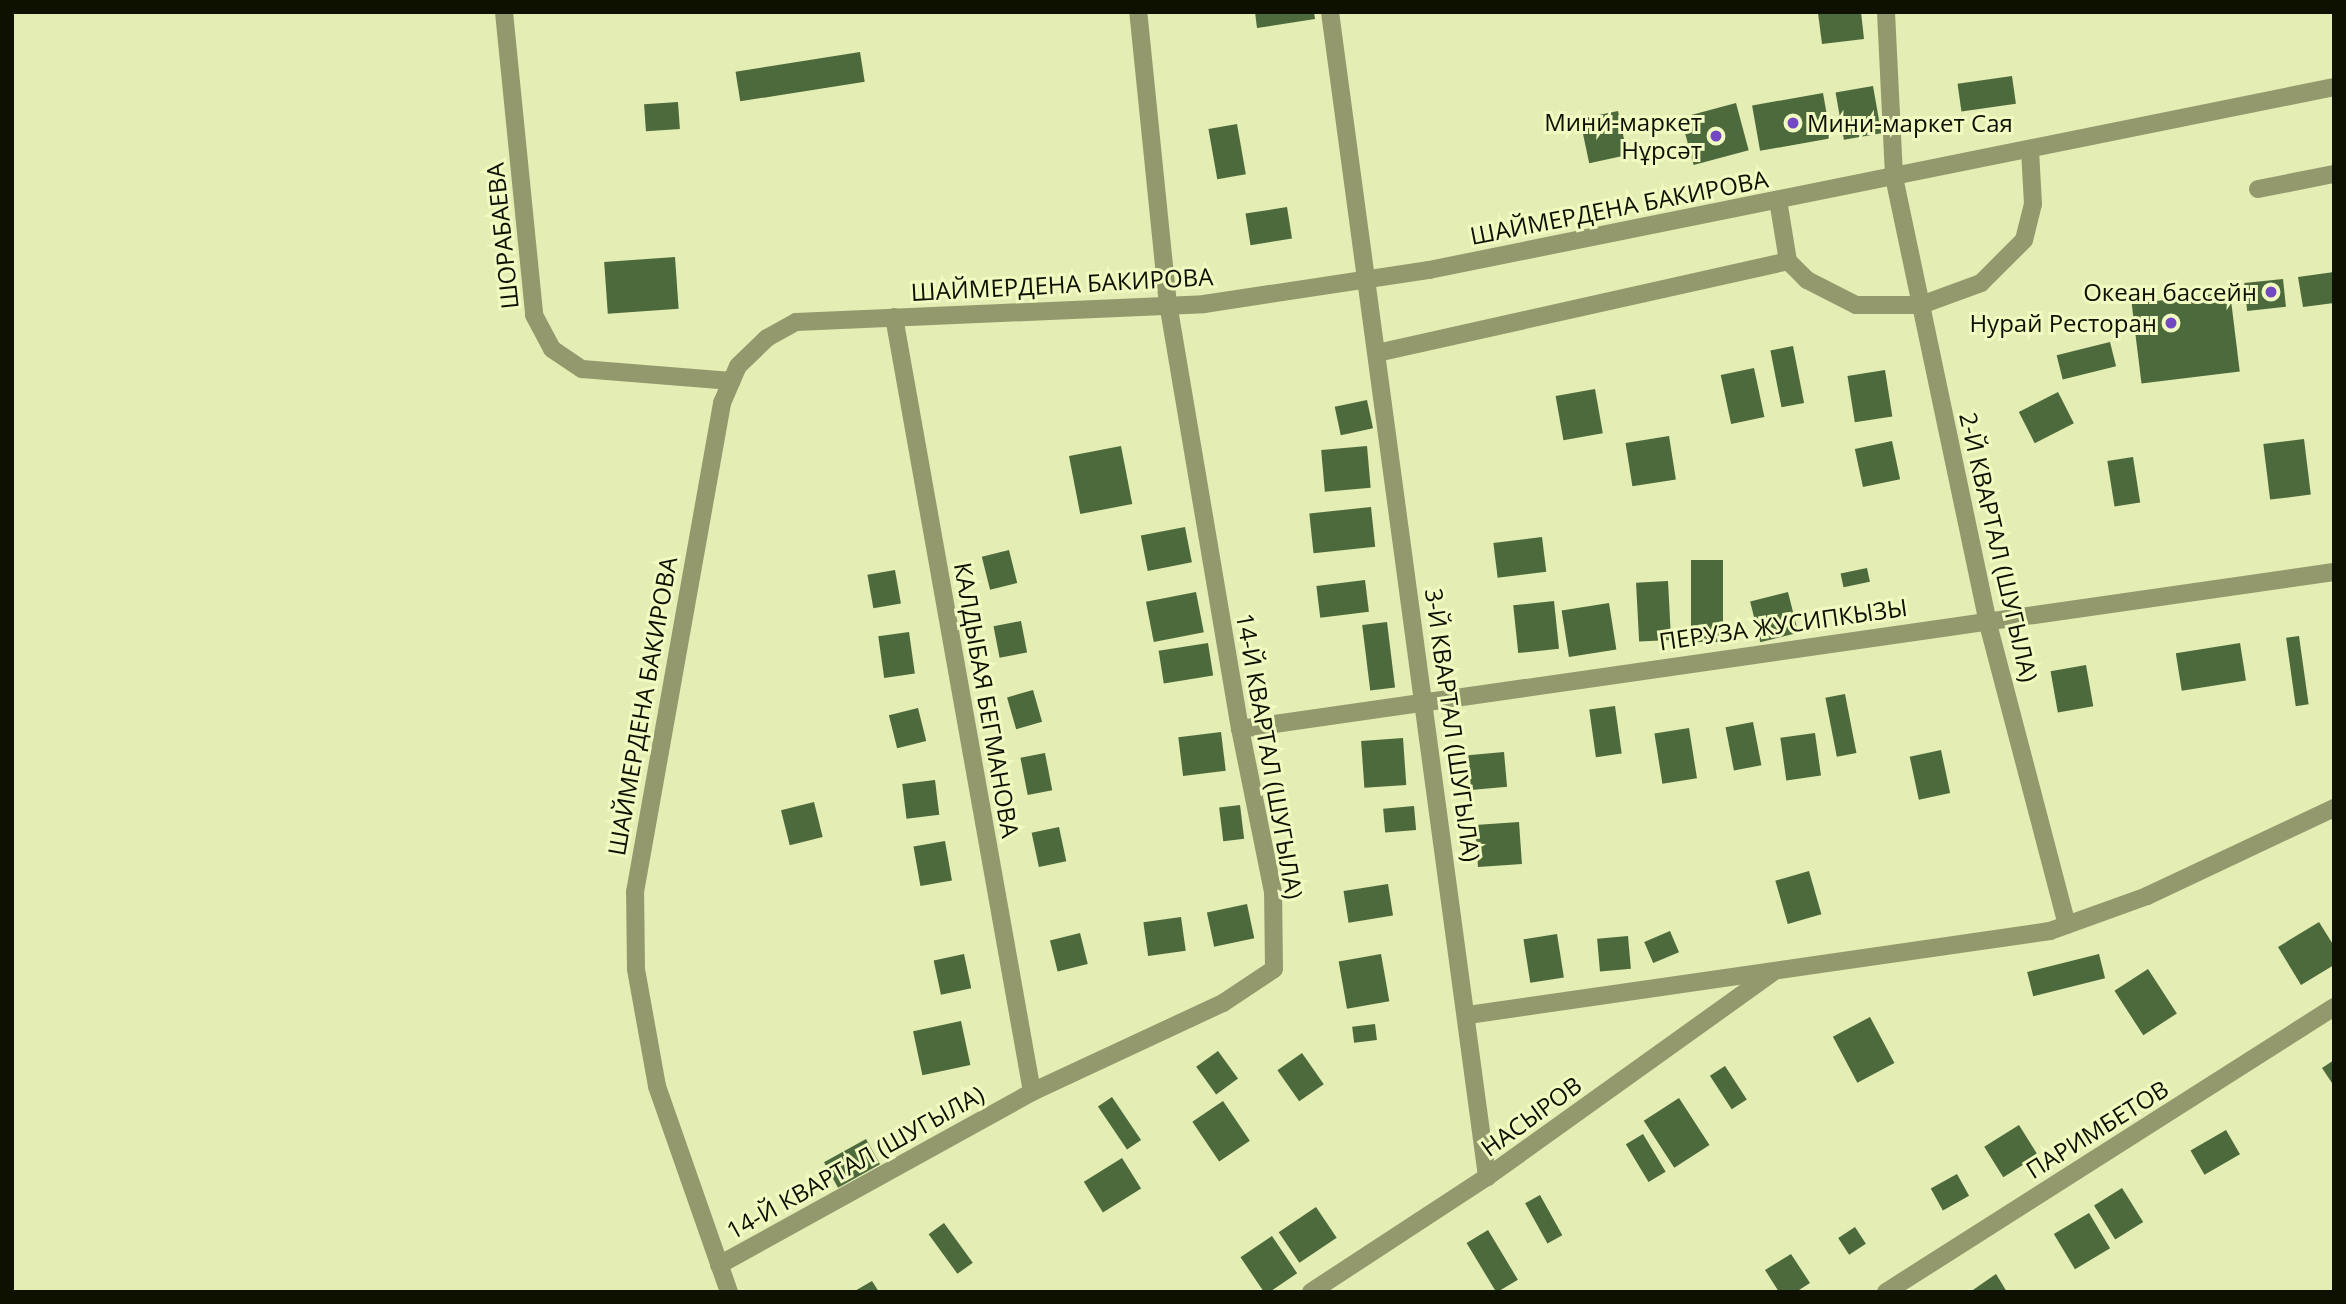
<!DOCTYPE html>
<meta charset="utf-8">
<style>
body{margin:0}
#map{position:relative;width:2346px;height:1304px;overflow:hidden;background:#e4edb3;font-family:"Open Sans",sans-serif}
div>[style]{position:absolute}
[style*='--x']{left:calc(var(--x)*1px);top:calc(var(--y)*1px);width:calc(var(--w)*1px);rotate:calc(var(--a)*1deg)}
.building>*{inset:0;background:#4d6a3d;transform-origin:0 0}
.minor>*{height:18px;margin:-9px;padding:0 9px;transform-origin:9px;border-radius:9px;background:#93996c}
.tertiary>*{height:18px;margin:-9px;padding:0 9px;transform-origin:9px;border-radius:9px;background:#93996c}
.dots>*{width:19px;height:19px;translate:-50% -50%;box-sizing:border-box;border:4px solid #f1fac0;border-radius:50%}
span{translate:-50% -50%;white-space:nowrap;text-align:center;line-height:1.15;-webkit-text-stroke:6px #f1fac0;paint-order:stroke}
.poi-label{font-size:24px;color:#0f1100}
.right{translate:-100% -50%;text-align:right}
.left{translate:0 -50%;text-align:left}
.street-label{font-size:24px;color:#0f1100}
.frame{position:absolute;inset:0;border:14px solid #0f1100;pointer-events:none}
</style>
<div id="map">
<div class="building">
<div style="clip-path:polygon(1255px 12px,1314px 12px,1315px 19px,1257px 28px)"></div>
<div style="clip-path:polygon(1827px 12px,1861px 12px,1864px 39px,1822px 44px,1818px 13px)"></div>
<div style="left:860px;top:52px;width:30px;height:126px;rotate:81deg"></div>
<div style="left:2012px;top:76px;width:28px;height:55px;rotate:82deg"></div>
<div style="left:1873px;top:86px;width:48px;height:38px;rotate:80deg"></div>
<div style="left:1823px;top:93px;width:46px;height:72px;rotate:80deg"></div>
<div style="left:678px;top:102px;width:27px;height:34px;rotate:86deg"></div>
<div style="left:1736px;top:103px;width:49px;height:57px;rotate:75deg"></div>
<div style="left:1618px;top:111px;width:45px;height:39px;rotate:78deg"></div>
<div style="left:1237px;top:124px;width:51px;height:29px;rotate:80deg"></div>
<div style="left:1287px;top:207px;width:32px;height:42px;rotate:81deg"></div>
<div style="left:675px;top:257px;width:52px;height:71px;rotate:86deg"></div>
<div style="clip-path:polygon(2334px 272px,2334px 303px,2303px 307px,2298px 277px)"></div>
<div style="left:2283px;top:279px;width:28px;height:39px;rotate:84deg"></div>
<div style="left:2230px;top:292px;width:80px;height:99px;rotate:83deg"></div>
<div style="left:2110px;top:342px;width:25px;height:55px;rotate:76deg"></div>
<div style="left:1793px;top:346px;width:58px;height:23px;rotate:79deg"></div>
<div style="left:1754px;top:368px;width:50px;height:34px;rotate:78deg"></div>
<div style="left:1885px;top:370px;width:47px;height:38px;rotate:81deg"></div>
<div style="left:1595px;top:389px;width:45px;height:40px;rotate:80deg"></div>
<div style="left:2058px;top:392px;width:35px;height:44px;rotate:63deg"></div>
<div style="left:1367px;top:400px;width:29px;height:33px;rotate:78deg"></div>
<div style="left:1669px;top:436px;width:44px;height:44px;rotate:81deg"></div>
<div style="left:2304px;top:439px;width:56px;height:41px;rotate:83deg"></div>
<div style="left:1892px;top:441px;width:39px;height:38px;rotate:78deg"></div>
<div style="left:1121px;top:446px;width:59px;height:53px;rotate:79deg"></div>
<div style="left:1367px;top:446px;width:42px;height:46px;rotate:85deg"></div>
<div style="left:2133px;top:457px;width:46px;height:26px;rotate:81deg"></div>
<div style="left:1371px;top:507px;width:40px;height:62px;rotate:84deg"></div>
<div style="left:1185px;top:527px;width:36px;height:45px;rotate:79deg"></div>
<div style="left:1542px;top:537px;width:35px;height:49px;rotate:83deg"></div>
<div style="left:1009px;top:550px;width:34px;height:28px;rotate:76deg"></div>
<div style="left:1691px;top:560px;width:32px;height:82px"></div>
<div style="left:1867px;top:568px;width:14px;height:27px;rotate:78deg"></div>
<div style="left:895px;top:570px;width:34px;height:28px;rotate:80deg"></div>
<div style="left:1365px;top:580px;width:32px;height:49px;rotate:83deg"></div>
<div style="left:1668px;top:581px;width:59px;height:32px;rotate:87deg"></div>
<div style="left:1196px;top:592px;width:41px;height:51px;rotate:79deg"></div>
<div style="left:1788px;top:592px;width:42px;height:39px;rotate:76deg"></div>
<div style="left:1554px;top:601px;width:48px;height:41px;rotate:84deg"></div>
<div style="left:1609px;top:603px;width:47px;height:48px;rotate:81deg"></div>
<div style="left:1021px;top:621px;width:32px;height:28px;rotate:79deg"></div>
<div style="left:1387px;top:622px;width:66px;height:25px;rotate:83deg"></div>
<div style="left:909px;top:632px;width:42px;height:31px;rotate:82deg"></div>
<div style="left:2299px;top:636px;width:69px;height:13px;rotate:82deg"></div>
<div style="left:1208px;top:643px;width:33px;height:50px;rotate:81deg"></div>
<div style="left:2240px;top:643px;width:38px;height:65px;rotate:81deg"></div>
<div style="left:2086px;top:665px;width:42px;height:36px;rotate:80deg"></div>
<div style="left:1033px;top:690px;width:33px;height:27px;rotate:74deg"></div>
<div style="left:1845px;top:694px;width:60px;height:20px;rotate:79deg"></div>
<div style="left:1615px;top:706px;width:48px;height:26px;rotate:82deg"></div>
<div style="left:918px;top:708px;width:34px;height:30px;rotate:76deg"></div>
<div style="left:1753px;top:722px;width:44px;height:28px;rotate:79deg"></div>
<div style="left:1689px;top:728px;width:51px;height:35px;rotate:81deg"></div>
<div style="left:1221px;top:732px;width:39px;height:43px;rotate:83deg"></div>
<div style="left:1815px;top:733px;width:43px;height:35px;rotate:82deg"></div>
<div style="left:1403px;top:738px;width:47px;height:42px;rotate:86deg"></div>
<div style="left:1941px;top:750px;width:44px;height:32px;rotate:78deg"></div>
<div style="left:1504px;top:752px;width:35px;height:36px;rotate:85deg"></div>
<div style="left:1045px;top:753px;width:38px;height:25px;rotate:79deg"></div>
<div style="left:935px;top:780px;width:35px;height:33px;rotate:83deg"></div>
<div style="left:814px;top:802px;width:36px;height:34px;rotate:76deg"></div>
<div style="left:1240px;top:805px;width:34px;height:21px;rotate:83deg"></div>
<div style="left:1414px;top:806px;width:24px;height:31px;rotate:85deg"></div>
<div style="left:1519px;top:822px;width:42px;height:44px;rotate:86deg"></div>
<div style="left:1059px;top:827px;width:35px;height:28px;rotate:78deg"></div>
<div style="left:945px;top:841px;width:40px;height:32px;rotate:80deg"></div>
<div style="left:1809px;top:871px;width:45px;height:35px;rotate:74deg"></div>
<div style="left:1388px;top:884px;width:32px;height:45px;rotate:81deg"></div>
<div style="left:1247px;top:904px;width:35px;height:41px;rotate:78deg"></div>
<div style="left:1181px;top:917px;width:34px;height:38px;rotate:82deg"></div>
<div style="clip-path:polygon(2319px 922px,2334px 946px,2334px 965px,2301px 985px,2278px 947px)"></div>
<div style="left:1670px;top:931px;width:23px;height:28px;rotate:67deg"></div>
<div style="left:1080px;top:933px;width:32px;height:31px;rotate:76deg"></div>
<div style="left:1557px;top:934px;width:44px;height:34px;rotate:81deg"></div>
<div style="left:1628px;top:936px;width:33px;height:31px;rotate:85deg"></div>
<div style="left:964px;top:954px;width:35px;height:31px;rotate:78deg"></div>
<div style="left:1381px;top:954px;width:48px;height:43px;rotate:80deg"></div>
<div style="left:2099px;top:954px;width:25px;height:74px;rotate:76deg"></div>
<div style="left:2148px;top:969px;width:53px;height:40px;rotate:57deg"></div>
<div style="left:1870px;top:1017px;width:52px;height:42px;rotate:62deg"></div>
<div style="left:961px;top:1021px;width:45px;height:49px;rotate:78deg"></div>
<div style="left:1375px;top:1024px;width:16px;height:23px;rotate:83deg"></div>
<div style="left:1218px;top:1051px;width:34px;height:27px;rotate:54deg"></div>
<div style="left:1302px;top:1053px;width:38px;height:30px;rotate:55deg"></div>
<div style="clip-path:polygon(2334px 1060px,2334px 1086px,2322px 1068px)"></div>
<div style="left:1725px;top:1066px;width:40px;height:18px;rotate:57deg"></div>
<div style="left:1112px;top:1097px;width:52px;height:17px;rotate:56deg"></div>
<div style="left:1679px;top:1098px;width:56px;height:42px;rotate:57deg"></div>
<div style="left:1223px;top:1101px;width:48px;height:37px;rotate:56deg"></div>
<div style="left:2019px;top:1125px;width:36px;height:41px;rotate:58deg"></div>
<div style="left:2226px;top:1130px;width:28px;height:41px;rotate:60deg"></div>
<div style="left:1643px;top:1134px;width:44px;height:20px;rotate:59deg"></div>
<div style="left:866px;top:1139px;width:29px;height:48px;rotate:61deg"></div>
<div style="left:1122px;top:1158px;width:36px;height:45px;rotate:58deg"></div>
<div style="left:1957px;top:1174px;width:25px;height:30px;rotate:61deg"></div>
<div style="left:2122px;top:1188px;width:40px;height:33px;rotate:58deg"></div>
<div style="left:1540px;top:1195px;width:46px;height:17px;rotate:61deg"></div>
<div style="left:1316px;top:1207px;width:37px;height:45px;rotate:56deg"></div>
<div style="left:2089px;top:1213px;width:41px;height:41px;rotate:59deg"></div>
<div style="left:944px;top:1223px;width:49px;height:19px;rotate:54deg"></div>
<div style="left:1855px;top:1227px;width:20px;height:20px;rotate:57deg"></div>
<div style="left:1488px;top:1230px;width:58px;height:25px;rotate:59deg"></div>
<div style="left:1272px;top:1236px;width:45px;height:38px;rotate:56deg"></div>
<div style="clip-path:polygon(1791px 1254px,1810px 1283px,1796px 1292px,1779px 1292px,1765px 1270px)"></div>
<div style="clip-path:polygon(1996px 1274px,2007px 1292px,1970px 1292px)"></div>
<div style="clip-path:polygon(872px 1281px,879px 1292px,853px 1292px)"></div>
</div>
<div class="minor">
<div style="--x:504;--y:12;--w:304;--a:84.3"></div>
<div style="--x:534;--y:315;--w:38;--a:62"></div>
<div style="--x:552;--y:349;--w:36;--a:34"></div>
<div style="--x:582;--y:369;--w:150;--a:4.6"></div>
<div style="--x:1330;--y:12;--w:1176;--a:82.32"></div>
<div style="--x:1886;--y:12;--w:165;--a:87.2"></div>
<div style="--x:1894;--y:177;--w:453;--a:78.1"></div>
<div style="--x:1987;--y:620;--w:315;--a:75.3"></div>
<div style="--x:2258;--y:189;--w:77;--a:-11.2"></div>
<div style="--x:1778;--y:200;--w:62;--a:80.7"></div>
<div style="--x:1788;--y:261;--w:27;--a:45"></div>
<div style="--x:1807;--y:280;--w:55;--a:27"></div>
<div style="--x:1856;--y:305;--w:65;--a:0"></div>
<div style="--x:1921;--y:305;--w:64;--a:-20.1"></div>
<div style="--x:1981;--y:283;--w:61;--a:-45"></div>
<div style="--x:2024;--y:240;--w:37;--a:-76"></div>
<div style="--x:2033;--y:204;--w:53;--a:-93.2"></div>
<div style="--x:894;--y:317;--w:787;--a:79.9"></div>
<div style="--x:1377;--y:353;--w:421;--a:-12.6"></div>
<div style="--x:1240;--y:729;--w:1105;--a:-8.17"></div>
<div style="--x:1468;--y:1015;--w:588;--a:-8.21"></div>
<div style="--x:2050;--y:931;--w:103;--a:-19.8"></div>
<div style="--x:2147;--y:896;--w:207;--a:-25.2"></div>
<div style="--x:719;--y:1265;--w:358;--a:-28.9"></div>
<div style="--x:1032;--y:1092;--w:211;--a:-25"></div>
<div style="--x:1223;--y:1003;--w:61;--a:-33.7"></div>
<div style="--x:1274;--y:969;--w:77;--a:-90.7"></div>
<div style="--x:1273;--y:892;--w:166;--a:-101.4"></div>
<div style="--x:1240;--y:729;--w:430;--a:-99.6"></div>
<div style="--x:1168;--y:305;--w:295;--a:-95.8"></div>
<div style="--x:1311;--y:1292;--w:210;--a:-33.2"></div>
<div style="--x:1487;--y:1177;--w:350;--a:-35.6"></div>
<div style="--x:1886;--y:1292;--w:531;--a:-32.46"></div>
</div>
<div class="tertiary">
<div style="--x:729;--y:1292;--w:218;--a:-109.3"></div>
<div style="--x:657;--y:1086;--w:119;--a:-100.2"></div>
<div style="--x:636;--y:969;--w:77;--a:-90.7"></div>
<div style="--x:635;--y:892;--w:497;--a:-79.9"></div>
<div style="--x:722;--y:403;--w:40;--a:-66.6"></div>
<div style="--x:738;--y:366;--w:40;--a:-44"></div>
<div style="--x:767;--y:338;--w:33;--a:-29"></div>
<div style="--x:796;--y:322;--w:408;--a:-2.5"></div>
<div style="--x:1204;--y:304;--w:228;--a:-8.6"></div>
<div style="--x:1429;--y:270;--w:923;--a:-11.43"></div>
</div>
<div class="dots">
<div style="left:1793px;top:123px;background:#7249c2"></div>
<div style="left:1716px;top:136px;background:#7249c2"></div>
<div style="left:2271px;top:292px;background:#7249c2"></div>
<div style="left:2171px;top:323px;background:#7249c2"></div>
</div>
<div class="poi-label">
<span class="right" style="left:1702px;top:136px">Мини-маркет<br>Нұрсәт</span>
<span class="left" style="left:1807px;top:123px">Мини-маркет Сая</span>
<span class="right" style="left:2257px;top:292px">Океан бассейн</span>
<span class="right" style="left:2157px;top:323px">Нурай Ресторан</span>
</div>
<div class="street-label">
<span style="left:1619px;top:207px;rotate:-11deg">ШАЙМЕРДЕНА БАКИРОВА</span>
<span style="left:502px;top:236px;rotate:-96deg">ШОРАБАЕВА</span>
<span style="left:1062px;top:284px;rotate:-3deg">ШАЙМЕРДЕНА БАКИРОВА</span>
<span style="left:1999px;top:547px;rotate:77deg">2-Й КВАРТАЛ (ШУГЫЛА)</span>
<span style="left:1783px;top:624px;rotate:-8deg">ПЕРУЗА ЖУСИПКЫЗЫ</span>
<span style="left:987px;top:700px;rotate:80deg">КАЛДЫБАЯ БЕГМАНОВА</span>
<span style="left:642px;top:706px;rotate:-80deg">ШАЙМЕРДЕНА БАКИРОВА</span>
<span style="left:1453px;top:725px;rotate:82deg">3-Й КВАРТАЛ (ШУГЫЛА)</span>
<span style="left:1270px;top:756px;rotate:80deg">14-Й КВАРТАЛ (ШУГЫЛА)</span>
<span style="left:1531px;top:1116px;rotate:-36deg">НАСЫРОВ</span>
<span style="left:2097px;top:1129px;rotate:-32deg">ПАРИМБЕТОВ</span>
<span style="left:855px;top:1162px;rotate:-29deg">14-Й КВАРТАЛ (ШУГЫЛА)</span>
</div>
<div class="frame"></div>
</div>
